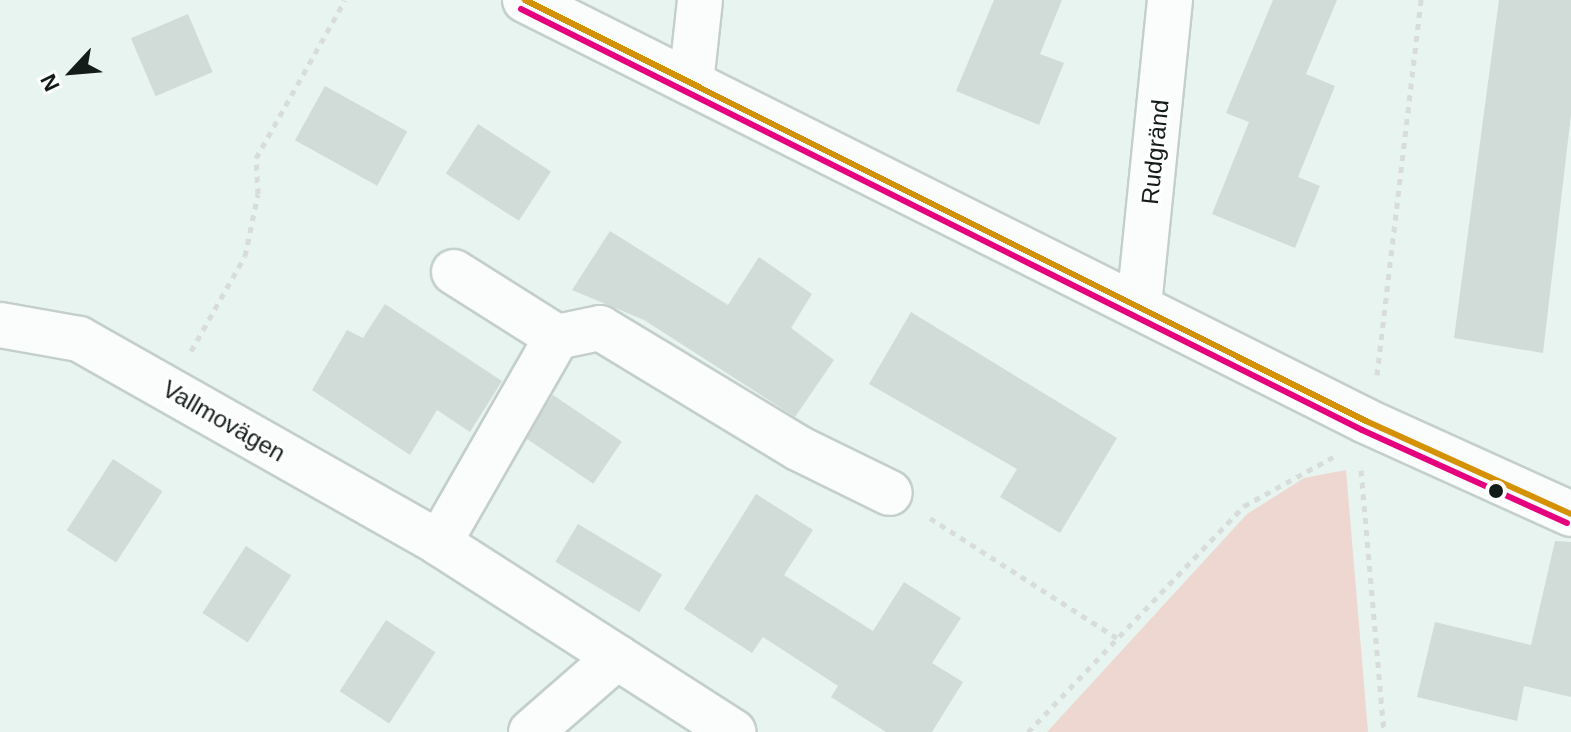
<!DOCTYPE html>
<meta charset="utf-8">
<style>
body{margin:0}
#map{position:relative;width:1571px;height:732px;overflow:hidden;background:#e7f4ef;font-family:Helvetica,sans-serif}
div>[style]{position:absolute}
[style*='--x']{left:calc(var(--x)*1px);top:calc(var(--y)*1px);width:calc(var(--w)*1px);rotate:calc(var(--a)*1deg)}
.green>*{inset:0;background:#eed7d0}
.building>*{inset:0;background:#d1dcd8;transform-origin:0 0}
.path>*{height:5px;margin-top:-2.5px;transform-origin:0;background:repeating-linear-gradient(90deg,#d8dcdb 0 6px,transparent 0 12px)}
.roads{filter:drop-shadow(2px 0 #c4cfcb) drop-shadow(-2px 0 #c4cfcb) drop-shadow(0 2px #c4cfcb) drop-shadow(0 -2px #c4cfcb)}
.minor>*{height:44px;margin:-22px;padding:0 22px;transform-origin:22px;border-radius:22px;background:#fbfdfd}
.bus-1>*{height:6px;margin:-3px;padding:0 3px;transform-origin:3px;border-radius:3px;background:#d59104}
.bus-2>*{height:6px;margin:-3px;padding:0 3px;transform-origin:3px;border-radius:3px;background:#e5007d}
.dots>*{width:22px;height:22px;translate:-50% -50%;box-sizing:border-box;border:4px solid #fff;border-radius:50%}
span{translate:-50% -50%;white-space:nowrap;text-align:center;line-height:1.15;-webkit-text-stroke:6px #fff;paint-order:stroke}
.street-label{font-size:24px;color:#131c19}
.north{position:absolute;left:32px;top:32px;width:80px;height:80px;-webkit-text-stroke:6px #fff;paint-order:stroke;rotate:244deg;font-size:22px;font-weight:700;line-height:32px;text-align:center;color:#131c19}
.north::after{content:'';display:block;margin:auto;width:28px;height:36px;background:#131c19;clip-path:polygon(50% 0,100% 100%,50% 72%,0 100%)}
</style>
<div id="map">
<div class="green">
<div style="clip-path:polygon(1346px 470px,1368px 732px,1047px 732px,1247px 514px,1304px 478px)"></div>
</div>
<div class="building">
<div style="clip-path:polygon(994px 0,1062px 0,1040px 54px,1064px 63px,1039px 125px,956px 91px)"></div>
<div style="clip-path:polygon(1273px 0,1337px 0,1306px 74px,1335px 86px,1298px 177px,1320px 186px,1295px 248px,1212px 214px,1249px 122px,1226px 113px)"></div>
<div style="clip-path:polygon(1499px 0,1571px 0,1571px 115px,1543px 353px,1454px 338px)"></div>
<div style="left:188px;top:14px;width:63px;height:62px;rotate:67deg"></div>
<div style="left:325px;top:86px;width:94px;height:62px;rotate:29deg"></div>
<div style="left:478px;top:124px;width:87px;height:59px;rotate:33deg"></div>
<div style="clip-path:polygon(610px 231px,728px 305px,759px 257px,812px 294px,791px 328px,834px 360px,795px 417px,644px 320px,572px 290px)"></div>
<div style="clip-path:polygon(385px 304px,502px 381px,470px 432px,437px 410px,410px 455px,312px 390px,347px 330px,363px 338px)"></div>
<div style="clip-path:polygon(911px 312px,1117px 438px,1060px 533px,1000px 497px,1017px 469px,869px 384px)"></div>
<div style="left:553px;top:395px;width:83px;height:51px;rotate:34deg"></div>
<div style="left:113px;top:459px;width:59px;height:85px;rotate:33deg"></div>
<div style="clip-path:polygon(756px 494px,813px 530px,784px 575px,873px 631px,904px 582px,961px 618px,932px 663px,963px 682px,932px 732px,886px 732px,831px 697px,838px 686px,763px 637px,752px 653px,684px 609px)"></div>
<div style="left:578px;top:524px;width:98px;height:44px;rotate:31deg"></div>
<div style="clip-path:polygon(1555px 541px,1571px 542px,1571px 697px,1524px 686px,1517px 721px,1417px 697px,1435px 622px,1531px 645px)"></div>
<div style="left:246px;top:546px;width:54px;height:80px;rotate:33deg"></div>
<div style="left:386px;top:620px;width:59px;height:85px;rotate:33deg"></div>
</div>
<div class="path">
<div style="--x:191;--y:351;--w:109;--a:-60.4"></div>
<div style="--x:245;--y:256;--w:63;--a:-78.2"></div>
<div style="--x:258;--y:194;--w:36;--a:-93"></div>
<div style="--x:256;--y:158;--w:181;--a:-60.6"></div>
<div style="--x:1377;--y:375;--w:378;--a:-83.3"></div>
<div style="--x:1361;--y:470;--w:263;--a:85"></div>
<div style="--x:930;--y:518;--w:222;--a:32.7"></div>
<div style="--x:1028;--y:732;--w:313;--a:-46.3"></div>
<div style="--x:1244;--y:506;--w:102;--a:-28.8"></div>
</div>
<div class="roads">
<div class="minor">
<div style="--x:525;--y:0;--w:940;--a:26.59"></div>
<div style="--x:1366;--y:421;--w:225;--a:24.4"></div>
<div style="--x:691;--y:83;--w:83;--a:-83.8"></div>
<div style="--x:454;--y:272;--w:122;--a:32.3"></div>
<div style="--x:1139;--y:305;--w:307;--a:-84.2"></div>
<div style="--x:0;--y:325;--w:80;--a:10"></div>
<div style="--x:79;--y:339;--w:414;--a:29.5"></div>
<div style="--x:439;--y:543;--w:350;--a:32.7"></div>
<div style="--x:439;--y:543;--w:237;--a:-60.2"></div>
<div style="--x:557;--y:337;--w:44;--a:-11.8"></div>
<div style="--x:600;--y:328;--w:232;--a:31.2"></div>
<div style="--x:798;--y:448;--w:102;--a:26.1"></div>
<div style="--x:531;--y:732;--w:114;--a:-41.1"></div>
</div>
</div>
<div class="bus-1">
<div style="--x:525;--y:0;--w:940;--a:26.59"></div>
<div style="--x:1366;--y:421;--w:225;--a:24.4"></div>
</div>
<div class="bus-2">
<div style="--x:521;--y:9;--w:940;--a:26.59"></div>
<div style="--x:1362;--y:430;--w:225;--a:24.4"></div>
</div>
<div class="dots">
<div style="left:1496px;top:491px;background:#131c19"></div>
</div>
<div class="street-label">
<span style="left:1155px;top:152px;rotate:-84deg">Rudgränd</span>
<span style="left:224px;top:421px;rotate:30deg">Vallmovägen</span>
</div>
<div class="north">N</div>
</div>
